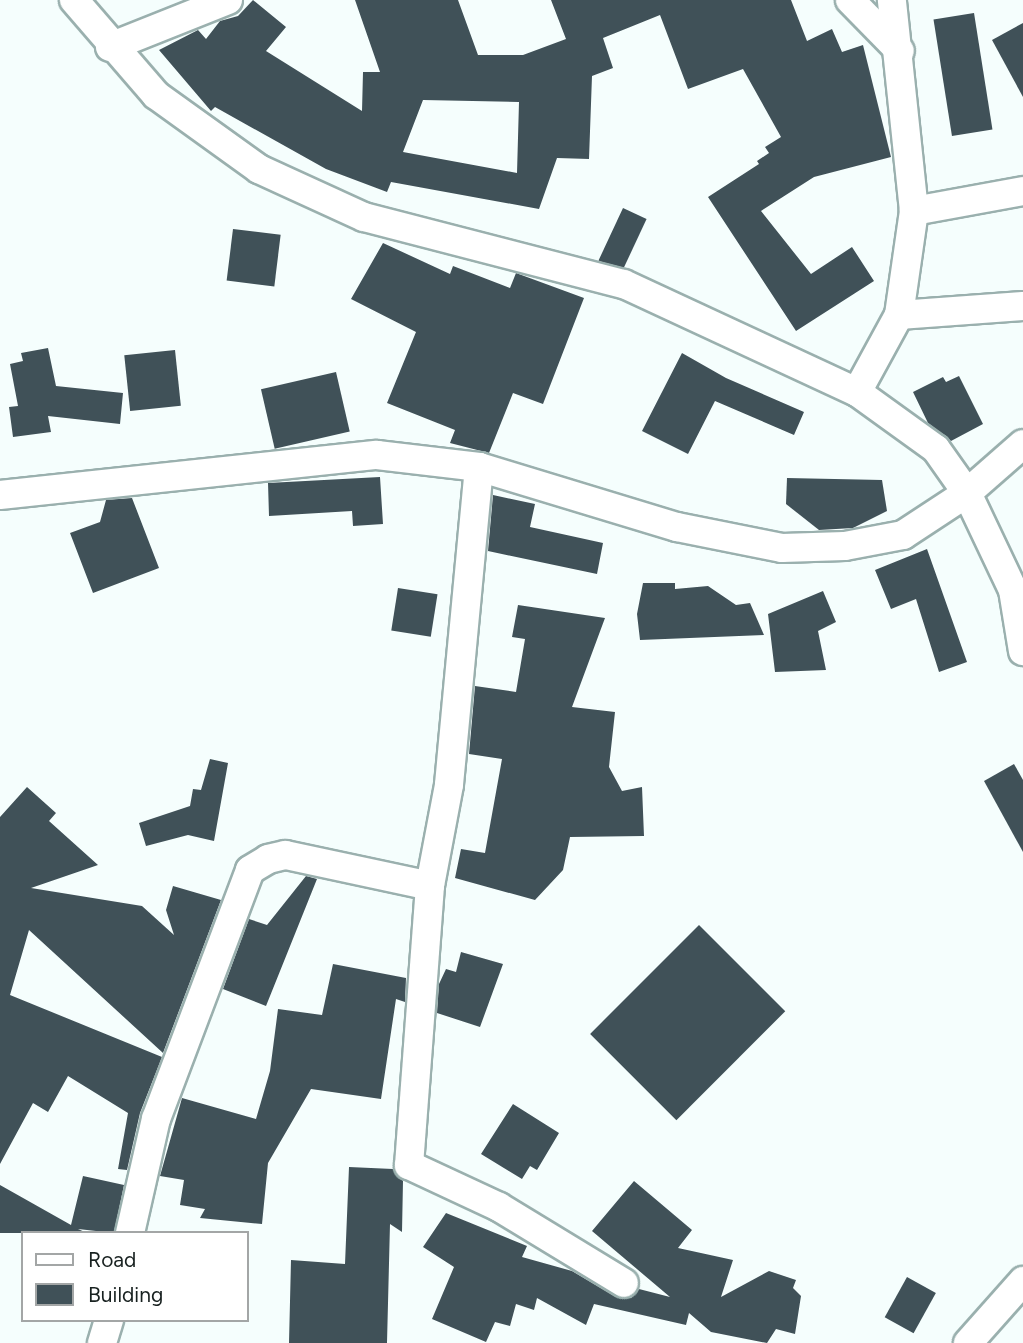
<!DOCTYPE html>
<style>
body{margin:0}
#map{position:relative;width:1023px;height:1343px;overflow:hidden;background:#f5fefd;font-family:Figtree,sans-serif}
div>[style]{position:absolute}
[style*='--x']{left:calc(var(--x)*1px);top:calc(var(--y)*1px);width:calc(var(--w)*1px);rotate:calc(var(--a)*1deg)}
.building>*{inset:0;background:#405158;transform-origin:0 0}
.roads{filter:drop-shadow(2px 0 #9ab0ae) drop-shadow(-2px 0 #9ab0ae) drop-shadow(0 2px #9ab0ae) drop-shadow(0 -2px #9ab0ae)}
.street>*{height:28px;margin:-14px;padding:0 14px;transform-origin:14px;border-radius:14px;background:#fff}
span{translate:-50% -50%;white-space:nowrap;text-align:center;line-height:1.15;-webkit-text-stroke:7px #fff;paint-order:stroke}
.legend{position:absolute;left:21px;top:1231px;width:228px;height:91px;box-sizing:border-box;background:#fff;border:2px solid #a3a6a6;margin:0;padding:9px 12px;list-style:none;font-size:21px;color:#182120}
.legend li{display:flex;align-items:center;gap:14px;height:35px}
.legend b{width:35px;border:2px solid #a3a6a6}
</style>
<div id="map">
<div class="building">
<div style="clip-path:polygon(evenodd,253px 0,286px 27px,266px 51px,362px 111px,363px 72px,380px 72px,355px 0,458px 0,478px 55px,523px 55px,566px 39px,551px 0,791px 0,807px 41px,832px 29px,842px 52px,863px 45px,891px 157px,814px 177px,761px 211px,811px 274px,852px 247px,874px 281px,796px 331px,708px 197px,759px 164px,757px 161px,769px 153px,765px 147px,781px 137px,743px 69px,688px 89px,660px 15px,603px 38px,613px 68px,592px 76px,589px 159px,557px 158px,539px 209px,391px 182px,387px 192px,326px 169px,215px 107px,211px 111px,159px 50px,198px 30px,206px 39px,220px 21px,238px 16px,253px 0,423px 100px,519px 102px,517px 173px,403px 152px,423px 100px)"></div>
<div style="left:974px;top:13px;width:118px;height:41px;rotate:81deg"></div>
<div style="clip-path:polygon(1023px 23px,1023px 97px,992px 40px)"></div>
<div style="left:623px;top:208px;width:26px;height:58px;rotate:25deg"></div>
<div style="left:233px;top:229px;width:48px;height:52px;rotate:7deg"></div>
<div style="clip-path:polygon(383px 243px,450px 274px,453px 266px,510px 288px,516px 273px,584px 298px,543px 404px,513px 393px,489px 453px,450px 443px,455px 430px,387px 403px,416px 332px,351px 299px)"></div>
<div style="clip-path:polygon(48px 348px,56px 386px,123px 393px,120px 424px,48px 416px,51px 432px,13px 437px,9px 407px,18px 406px,10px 364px,23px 361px,21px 353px)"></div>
<div style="left:175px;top:350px;width:56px;height:51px;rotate:84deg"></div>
<div style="clip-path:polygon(682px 353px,726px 378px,804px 412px,794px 435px,715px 401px,688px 454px,642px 431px)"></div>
<div style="left:336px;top:372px;width:61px;height:77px;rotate:77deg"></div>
<div style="clip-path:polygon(959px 376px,983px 424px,951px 441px,928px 423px,913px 392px,943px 377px,946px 382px)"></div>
<div style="clip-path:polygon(380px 477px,383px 524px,353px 526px,352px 511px,269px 516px,268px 483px)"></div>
<div style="clip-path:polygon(787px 478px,882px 480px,887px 511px,853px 528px,819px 530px,786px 504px)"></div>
<div style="clip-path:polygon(493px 495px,535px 504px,530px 527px,603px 543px,597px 574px,488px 551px)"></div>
<div style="clip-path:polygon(132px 498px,159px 568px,93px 593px,70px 533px,100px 522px,106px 500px)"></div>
<div style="clip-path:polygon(927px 549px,967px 662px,939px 672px,916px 599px,891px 609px,875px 570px)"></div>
<div style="clip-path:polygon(643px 583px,675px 583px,675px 589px,708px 586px,736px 605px,750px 603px,764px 635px,640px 640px,637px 614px)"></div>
<div style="left:398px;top:588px;width:40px;height:43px;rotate:9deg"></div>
<div style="clip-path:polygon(823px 591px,836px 622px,818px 631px,826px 670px,775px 672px,768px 614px)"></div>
<div style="clip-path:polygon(518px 605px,605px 618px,572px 707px,615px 712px,609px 767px,622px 791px,642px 787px,644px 836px,570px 837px,563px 870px,535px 900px,455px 878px,461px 849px,485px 853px,502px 759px,469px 754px,475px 686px,516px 692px,525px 639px,512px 637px)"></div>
<div style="clip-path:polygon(210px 759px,228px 763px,214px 841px,188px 835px,146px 846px,139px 823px,190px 806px,193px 789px,201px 790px)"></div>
<div style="clip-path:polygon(1014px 764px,1023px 780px,1023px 852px,984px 781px)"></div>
<div style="clip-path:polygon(27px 787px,56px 813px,49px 821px,98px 865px,31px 888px,142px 906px,174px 935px,166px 910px,173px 886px,221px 900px,163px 1053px,29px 930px,10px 995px,162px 1057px,140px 1113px,127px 1170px,118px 1169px,128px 1113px,68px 1076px,48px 1112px,33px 1103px,0 1164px,0 817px)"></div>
<div style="clip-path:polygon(306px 876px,317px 879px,266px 1006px,223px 989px,249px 919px,267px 925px)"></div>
<div style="left:699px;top:925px;width:122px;height:154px;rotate:45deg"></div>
<div style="clip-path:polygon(461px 952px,503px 964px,480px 1027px,437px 1013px,439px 984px,446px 969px,456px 972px)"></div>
<div style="clip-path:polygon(333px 964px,406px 978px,405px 1002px,396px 999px,381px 1099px,311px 1089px,268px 1163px,262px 1224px,200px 1218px,205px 1209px,180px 1205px,184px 1180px,160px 1176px,182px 1098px,256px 1119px,270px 1071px,278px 1009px,322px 1015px)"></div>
<div style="clip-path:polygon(513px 1104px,559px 1133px,537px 1170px,530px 1166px,522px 1179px,481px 1154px)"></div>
<div style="clip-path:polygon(349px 1167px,393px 1169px,403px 1181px,402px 1232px,390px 1224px,387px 1343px,289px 1343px,291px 1260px,345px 1264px)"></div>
<div style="clip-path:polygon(83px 1176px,124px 1185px,114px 1233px,78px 1229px,87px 1233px,0 1233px,0 1185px,71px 1225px)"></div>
<div style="clip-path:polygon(634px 1181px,692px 1230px,678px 1248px,733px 1260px,721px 1297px,769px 1271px,796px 1280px,793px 1288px,801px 1296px,795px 1334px,776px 1329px,767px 1343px,711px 1332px,689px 1313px,686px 1325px,594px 1304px,586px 1325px,537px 1298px,534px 1310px,516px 1304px,510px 1326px,495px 1322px,486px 1342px,432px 1319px,454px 1267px,423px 1247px,446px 1213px,527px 1246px,522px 1257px,572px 1271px,616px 1297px,631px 1298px,639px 1289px,670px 1297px,592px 1231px)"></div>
<div style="left:907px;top:1277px;width:33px;height:46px;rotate:29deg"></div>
</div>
<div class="roads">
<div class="street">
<div style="--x:74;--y:0;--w:125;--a:49.2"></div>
<div style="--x:156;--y:95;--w:127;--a:35.7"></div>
<div style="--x:259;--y:169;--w:115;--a:24.6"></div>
<div style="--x:364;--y:217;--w:268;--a:14.5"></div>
<div style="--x:624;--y:284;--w:257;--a:24.9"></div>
<div style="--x:857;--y:392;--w:97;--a:35.8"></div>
<div style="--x:936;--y:449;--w:54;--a:54.8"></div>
<div style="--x:967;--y:493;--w:107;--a:64.6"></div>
<div style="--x:1013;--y:590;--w:62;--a:80.7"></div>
<div style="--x:850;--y:0;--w:71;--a:45.6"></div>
<div style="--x:110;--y:47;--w:127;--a:-21.7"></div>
<div style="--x:914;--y:211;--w:111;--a:-10.4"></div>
<div style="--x:899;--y:315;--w:124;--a:-4.2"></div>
<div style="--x:857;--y:392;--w:88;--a:-61.4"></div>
<div style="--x:899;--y:315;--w:105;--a:-81.8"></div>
<div style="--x:914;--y:211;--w:212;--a:-96"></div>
<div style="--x:479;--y:467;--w:319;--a:95.4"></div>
<div style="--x:449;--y:785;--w:103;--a:100.7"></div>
<div style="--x:430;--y:886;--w:280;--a:94.3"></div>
<div style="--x:409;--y:1165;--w:99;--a:25"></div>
<div style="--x:499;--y:1207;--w:146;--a:31.3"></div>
<div style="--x:0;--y:495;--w:379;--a:-6.1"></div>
<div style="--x:377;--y:455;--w:103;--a:6.7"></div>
<div style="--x:479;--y:467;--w:207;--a:16.9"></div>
<div style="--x:677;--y:527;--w:107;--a:11.3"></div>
<div style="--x:782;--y:548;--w:63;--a:-1.8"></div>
<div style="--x:845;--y:546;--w:59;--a:-10.7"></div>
<div style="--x:903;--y:535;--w:77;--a:-33.3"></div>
<div style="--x:967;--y:493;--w:74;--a:-41.2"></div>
<div style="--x:130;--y:1233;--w:117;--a:-77.2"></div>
<div style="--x:156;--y:1119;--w:266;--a:-69.3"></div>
<div style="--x:250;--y:870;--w:21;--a:-31"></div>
<div style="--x:268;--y:859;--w:18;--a:-13"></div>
<div style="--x:286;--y:855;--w:147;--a:12.1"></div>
<div style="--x:102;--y:1343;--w:24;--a:-73"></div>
<div style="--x:968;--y:1343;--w:83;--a:-48.4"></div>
</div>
</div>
<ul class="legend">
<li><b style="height:9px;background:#fff"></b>Road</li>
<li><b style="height:19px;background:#405158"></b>Building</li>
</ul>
</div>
